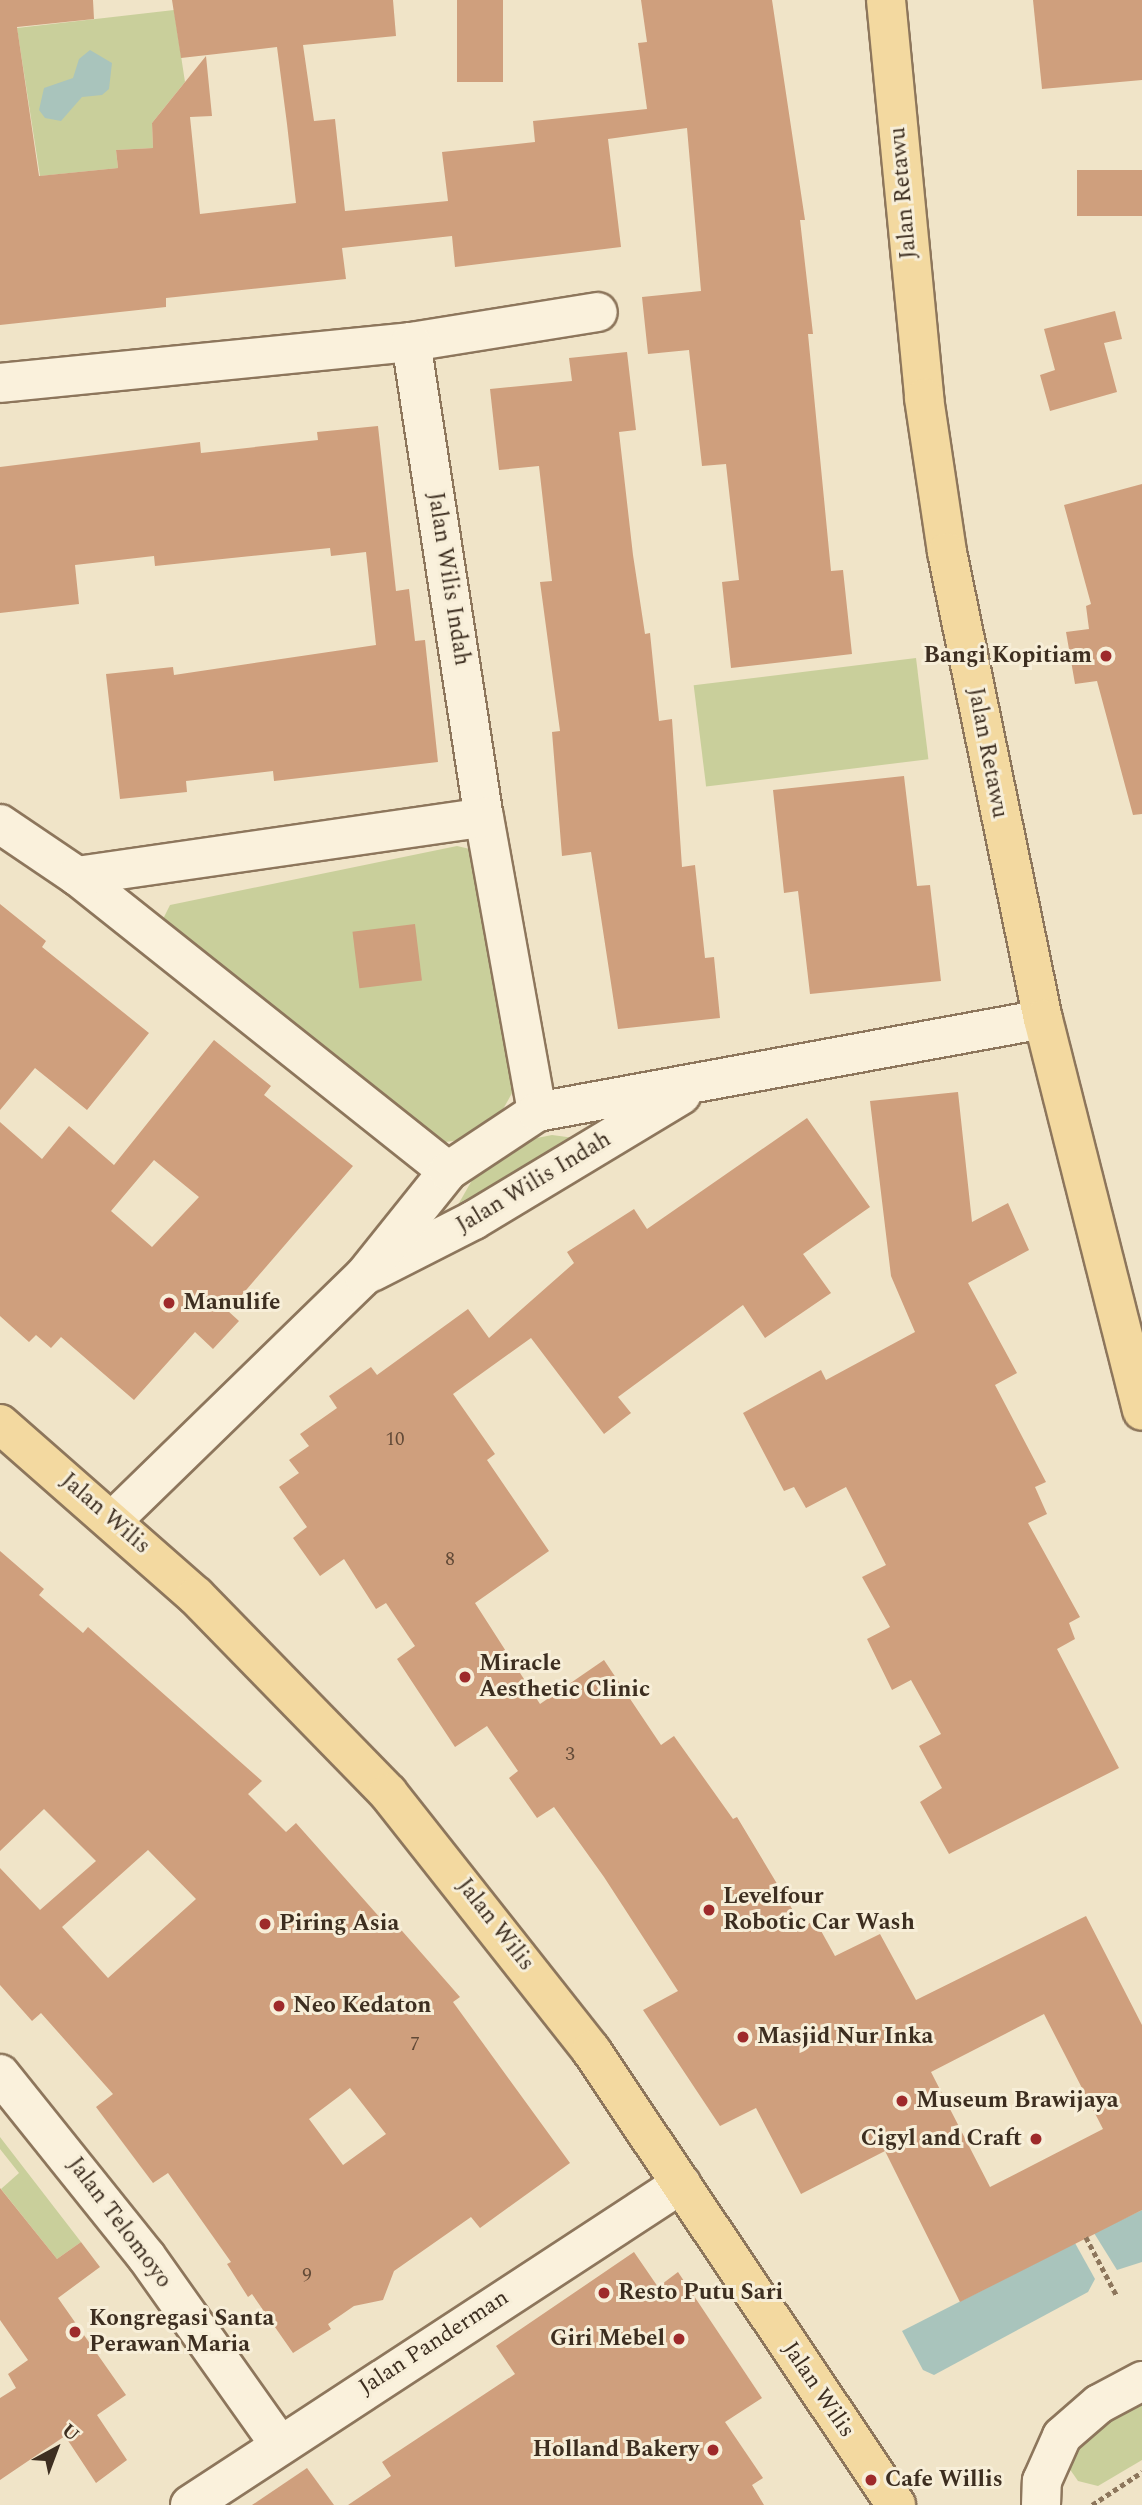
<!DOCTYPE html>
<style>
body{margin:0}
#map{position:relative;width:1142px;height:2505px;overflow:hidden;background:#f0e4c8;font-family:Spectral,serif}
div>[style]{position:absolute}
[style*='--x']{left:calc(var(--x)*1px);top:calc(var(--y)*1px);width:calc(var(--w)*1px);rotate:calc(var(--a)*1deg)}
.green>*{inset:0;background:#c9cf9b;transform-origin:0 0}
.water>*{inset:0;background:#a9c4bc}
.building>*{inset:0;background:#cf9f7d;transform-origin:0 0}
.path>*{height:4.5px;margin-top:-2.25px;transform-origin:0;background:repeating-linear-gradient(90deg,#8d765c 0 5px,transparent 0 8.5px)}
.roads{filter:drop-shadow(2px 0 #8d765c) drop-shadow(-2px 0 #8d765c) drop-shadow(0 2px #8d765c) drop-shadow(0 -2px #8d765c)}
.minor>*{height:38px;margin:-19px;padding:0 19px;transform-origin:19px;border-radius:19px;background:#faf1dc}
.major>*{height:38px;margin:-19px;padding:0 19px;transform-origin:19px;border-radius:19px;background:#f3d9a0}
.dots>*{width:19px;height:19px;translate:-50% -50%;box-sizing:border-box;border:4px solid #f7eed8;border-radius:50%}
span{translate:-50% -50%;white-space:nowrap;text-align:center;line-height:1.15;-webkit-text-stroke:6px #f7eed8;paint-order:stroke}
.number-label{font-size:19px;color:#624a37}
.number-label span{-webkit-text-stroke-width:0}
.street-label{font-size:23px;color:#3d2e20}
.poi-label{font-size:23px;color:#3d2e20;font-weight:700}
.right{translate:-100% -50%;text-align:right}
.left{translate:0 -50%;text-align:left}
.north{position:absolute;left:21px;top:2414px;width:70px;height:70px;-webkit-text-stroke:5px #f7eed8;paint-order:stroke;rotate:41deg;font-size:19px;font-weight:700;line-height:28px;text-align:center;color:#3d2e20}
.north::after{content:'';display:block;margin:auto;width:24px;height:32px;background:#3d2e20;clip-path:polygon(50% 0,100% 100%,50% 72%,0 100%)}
</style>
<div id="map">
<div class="green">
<div style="clip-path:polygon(174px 10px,185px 82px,152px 123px,153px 148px,116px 150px,118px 168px,40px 176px,17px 28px)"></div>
<div style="left:916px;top:658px;width:102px;height:224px;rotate:83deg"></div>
<div style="clip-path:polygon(457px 846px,470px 849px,478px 861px,516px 1086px,497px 1120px,468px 1139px,438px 1143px,161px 923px,170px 905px)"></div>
<div style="clip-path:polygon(552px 1135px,582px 1139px,455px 1210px,479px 1168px,527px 1140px)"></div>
<div style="clip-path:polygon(0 2137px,81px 2242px,57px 2259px,1px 2189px,19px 2173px,0 2149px)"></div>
<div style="clip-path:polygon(1142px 2395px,1142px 2460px,1098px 2486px,1078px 2481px,1069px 2468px,1073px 2445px)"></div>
</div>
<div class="water">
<div style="clip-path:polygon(90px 50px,112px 63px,109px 89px,102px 95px,82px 97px,61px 121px,45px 118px,39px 110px,44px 88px,73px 78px,79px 59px)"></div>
<div style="clip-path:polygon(1142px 2210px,1142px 2262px,1117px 2270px,1094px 2233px)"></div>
<div style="clip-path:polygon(1075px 2243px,1095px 2279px,1088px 2292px,934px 2375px,923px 2370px,902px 2331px)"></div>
</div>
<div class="building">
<div style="clip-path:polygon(0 0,93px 0,94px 19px,17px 27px,39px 176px,118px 168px,116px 150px,153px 148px,152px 123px,206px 56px,212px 116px,190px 117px,200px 214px,296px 203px,287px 124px,277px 47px,181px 58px,172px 0,393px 0,396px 36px,303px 45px,314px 121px,335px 119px,345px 211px,448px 201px,442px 152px,535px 142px,533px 121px,647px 109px,638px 43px,647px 42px,641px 0,772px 0,805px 220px,800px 220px,813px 334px,808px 334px,831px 571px,843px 570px,852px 654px,731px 668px,722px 582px,739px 580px,726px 464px,702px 466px,689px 350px,648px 354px,642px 297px,701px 291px,687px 128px,608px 139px,621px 247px,455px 267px,452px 236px,342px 248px,346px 279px,166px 298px,166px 307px,0 325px)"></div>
<div style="left:457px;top:0;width:46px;height:82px"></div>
<div style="clip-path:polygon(1033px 0,1142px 0,1142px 80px,1042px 89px)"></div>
<div style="left:1142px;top:170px;width:46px;height:65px;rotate:90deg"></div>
<div style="clip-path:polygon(1115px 311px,1122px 339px,1104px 343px,1117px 392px,1050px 411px,1040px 375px,1055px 370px,1044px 329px)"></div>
<div style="clip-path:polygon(627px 352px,636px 430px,619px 432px,633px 555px,645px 634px,650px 633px,659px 721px,672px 719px,682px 867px,695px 865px,705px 958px,714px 957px,720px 1018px,618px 1029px,591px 852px,562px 856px,552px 732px,560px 731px,540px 582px,552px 581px,539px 466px,499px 470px,490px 389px,572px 381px,569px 358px)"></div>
<div style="clip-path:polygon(378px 426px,396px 591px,409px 589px,415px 641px,425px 640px,438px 762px,274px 781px,273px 771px,186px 781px,187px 792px,120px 799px,106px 674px,173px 667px,174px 675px,376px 645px,366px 552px,331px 556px,330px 548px,155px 566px,154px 556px,75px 565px,79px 604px,0 613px,0 467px,200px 442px,201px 453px,318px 440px,317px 432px)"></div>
<div style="clip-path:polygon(1142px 484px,1142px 814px,1133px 815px,1097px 681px,1075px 684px,1066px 632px,1089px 629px,1086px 606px,1091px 604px,1064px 505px)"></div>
<div style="clip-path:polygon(904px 776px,917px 886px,930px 885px,941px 981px,810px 994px,798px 891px,784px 893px,773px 790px)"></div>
<div style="clip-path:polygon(0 904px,46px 941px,42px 947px,149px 1033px,87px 1110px,35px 1068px,0 1110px)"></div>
<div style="left:415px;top:924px;width:57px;height:63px;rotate:83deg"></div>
<div style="clip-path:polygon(evenodd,214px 1040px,271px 1086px,264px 1095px,353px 1166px,228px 1311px,239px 1321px,213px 1349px,195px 1332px,134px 1400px,61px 1337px,51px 1348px,36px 1335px,29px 1342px,0 1316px,0 1122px,42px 1159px,69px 1126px,114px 1165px,214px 1040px,154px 1160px,199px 1197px,152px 1247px,111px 1211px,154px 1160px)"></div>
<div style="clip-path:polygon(958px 1092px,972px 1222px,1008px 1203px,1029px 1250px,968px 1283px,1017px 1373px,995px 1385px,1046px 1482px,1035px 1487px,1047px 1514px,1028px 1523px,1080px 1617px,1069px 1623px,1075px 1639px,1057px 1649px,1119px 1768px,949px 1854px,920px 1802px,942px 1788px,919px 1746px,941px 1734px,911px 1680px,892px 1690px,867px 1639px,890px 1627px,862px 1577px,886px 1565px,846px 1487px,806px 1508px,794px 1487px,784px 1491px,743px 1413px,821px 1370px,826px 1380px,915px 1332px,891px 1276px,870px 1101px)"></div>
<div style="clip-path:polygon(evenodd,807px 1118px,870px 1207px,803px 1254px,831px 1293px,765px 1338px,743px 1305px,618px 1397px,631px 1413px,604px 1434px,531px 1338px,453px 1394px,495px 1454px,487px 1460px,549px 1551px,475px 1603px,540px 1704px,604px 1660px,661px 1745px,674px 1736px,733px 1819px,737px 1817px,803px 1927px,815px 1920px,835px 1956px,880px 1934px,916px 2000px,1086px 1916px,1142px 2025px,1142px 2210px,960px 2302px,885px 2151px,801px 2194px,756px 2108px,720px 2126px,643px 2010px,678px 1991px,604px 1877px,554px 1807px,537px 1818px,509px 1778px,518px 1771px,487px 1726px,455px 1747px,397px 1659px,415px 1646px,386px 1603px,376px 1609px,344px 1559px,320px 1576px,293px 1538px,307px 1527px,279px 1487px,299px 1473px,289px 1460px,309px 1446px,300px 1434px,337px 1408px,329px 1396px,371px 1367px,377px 1375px,468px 1309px,489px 1338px,574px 1263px,567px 1252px,634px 1209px,647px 1229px,807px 1118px,1044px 2014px,1103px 2129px,990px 2187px,931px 2072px,1044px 2014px)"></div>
<div style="clip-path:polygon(evenodd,0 1551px,44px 1589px,39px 1595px,83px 1633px,88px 1627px,262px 1781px,248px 1794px,286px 1832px,296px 1823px,390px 1929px,396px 1924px,460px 1997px,453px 2002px,570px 2163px,480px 2228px,471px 2217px,394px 2271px,383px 2300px,354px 2306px,328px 2324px,331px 2329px,293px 2353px,252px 2294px,248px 2297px,227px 2264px,231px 2262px,168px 2173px,153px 2183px,96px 2107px,113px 2094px,41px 2013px,32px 2021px,0 1985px,0 1868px,40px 1910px,96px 1861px,44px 1809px,0 1851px,0 1551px,148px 1850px,196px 1899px,108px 1978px,62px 1927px,148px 1850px,0 1551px,350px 2088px,386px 2134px,343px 2165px,309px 2119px,350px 2088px)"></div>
<div style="clip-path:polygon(0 2188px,57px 2259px,81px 2242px,100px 2267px,58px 2298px,126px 2395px,97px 2415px,127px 2460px,96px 2483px,65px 2436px,0 2480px,0 2398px,16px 2388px,8px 2374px,28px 2360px,0 2320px)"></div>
<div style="clip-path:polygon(634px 2252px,658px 2287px,678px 2272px,762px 2398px,725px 2422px,763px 2478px,752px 2485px,764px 2505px,348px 2505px,391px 2476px,382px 2462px,515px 2374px,496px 2346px)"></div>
<div style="clip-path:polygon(307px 2468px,334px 2505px,252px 2505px)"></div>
</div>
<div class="path">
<div style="--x:1086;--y:2237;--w:67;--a:62.3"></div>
<div style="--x:1092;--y:2505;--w:60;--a:-33.4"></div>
</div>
<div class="roads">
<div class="minor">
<div style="--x:411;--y:342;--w:189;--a:-9.1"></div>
<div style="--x:0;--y:383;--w:413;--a:-5.7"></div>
<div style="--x:411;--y:342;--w:481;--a:81.3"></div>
<div style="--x:484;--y:817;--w:300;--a:79.8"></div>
<div style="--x:0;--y:824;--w:93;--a:34"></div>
<div style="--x:77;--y:876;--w:474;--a:38.5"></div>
<div style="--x:77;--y:876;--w:411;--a:-8.2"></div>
<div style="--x:372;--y:1272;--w:114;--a:-27"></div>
<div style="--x:474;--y:1220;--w:242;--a:-31.1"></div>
<div style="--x:113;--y:1520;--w:350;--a:-44.2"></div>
<div style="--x:364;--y:1276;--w:134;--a:-51.3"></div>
<div style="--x:448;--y:1171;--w:107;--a:-33.5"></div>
<div style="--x:537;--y:1112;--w:514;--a:-10.41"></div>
<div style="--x:0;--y:2074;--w:233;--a:51.3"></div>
<div style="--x:146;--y:2256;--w:232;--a:54.7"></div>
<div style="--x:190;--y:2505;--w:587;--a:-33.18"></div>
<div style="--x:1041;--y:2505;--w:24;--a:-88"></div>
<div style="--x:1042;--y:2481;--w:49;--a:-66"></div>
<div style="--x:1062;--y:2436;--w:49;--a:-40.9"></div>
<div style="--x:1099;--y:2404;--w:49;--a:-28.1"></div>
</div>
<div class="major">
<div style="--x:886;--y:0;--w:400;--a:84.5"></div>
<div style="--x:924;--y:398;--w:156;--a:81.5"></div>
<div style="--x:947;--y:552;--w:477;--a:78.4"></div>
<div style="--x:1043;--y:1019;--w:404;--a:75.8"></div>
<div style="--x:0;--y:1424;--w:261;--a:41.3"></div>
<div style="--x:196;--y:1596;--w:275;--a:45.7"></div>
<div style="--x:388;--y:1793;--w:328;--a:51.7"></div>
<div style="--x:591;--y:2050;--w:548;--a:56.16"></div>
</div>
</div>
<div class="dots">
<div style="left:1106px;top:656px;background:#9e2a2b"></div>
<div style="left:169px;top:1303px;background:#9e2a2b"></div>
<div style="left:465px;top:1677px;background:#9e2a2b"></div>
<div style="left:709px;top:1910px;background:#9e2a2b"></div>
<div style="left:265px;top:1924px;background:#9e2a2b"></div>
<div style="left:279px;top:2006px;background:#9e2a2b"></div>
<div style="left:743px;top:2037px;background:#9e2a2b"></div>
<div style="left:902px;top:2101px;background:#9e2a2b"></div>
<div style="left:1036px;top:2139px;background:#9e2a2b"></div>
<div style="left:604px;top:2293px;background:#9e2a2b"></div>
<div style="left:75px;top:2332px;background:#9e2a2b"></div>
<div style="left:679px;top:2339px;background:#9e2a2b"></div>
<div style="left:713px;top:2450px;background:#9e2a2b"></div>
<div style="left:871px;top:2480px;background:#9e2a2b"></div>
</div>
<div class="number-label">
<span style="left:395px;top:1440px">10</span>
<span style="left:450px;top:1560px">8</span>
<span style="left:570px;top:1755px">3</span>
<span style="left:415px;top:2045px">7</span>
<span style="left:307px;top:2276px">9</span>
</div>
<div class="street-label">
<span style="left:904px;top:193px;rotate:-95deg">Jalan Retawu</span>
<span style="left:448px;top:579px;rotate:81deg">Jalan Wilis Indah</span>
<span style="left:987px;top:753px;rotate:79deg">Jalan Retawu</span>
<span style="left:534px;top:1183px;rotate:-31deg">Jalan Wilis Indah</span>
<span style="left:105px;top:1514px;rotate:41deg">Jalan Wilis</span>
<span style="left:495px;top:1925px;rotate:52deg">Jalan Wilis</span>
<span style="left:119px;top:2223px;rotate:53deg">Jalan Telomoyo</span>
<span style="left:434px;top:2343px;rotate:-33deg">Jalan Panderman</span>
<span style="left:818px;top:2390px;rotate:56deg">Jalan Wilis</span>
</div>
<div class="poi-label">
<span class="right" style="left:1092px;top:656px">Bangi Kopitiam</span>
<span class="left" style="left:183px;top:1303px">Manulife</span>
<span class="left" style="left:479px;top:1677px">Miracle<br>Aesthetic Clinic</span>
<span class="left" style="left:723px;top:1910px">Levelfour<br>Robotic Car Wash</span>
<span class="left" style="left:279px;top:1924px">Piring Asia</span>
<span class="left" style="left:293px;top:2006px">Neo Kedaton</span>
<span class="left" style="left:757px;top:2037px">Masjid Nur Inka</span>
<span class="left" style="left:916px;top:2101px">Museum Brawijaya</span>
<span class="right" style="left:1022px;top:2139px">Cigyl and Craft</span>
<span class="left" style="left:618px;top:2293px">Resto Putu Sari</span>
<span class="left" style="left:89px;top:2332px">Kongregasi Santa<br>Perawan Maria</span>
<span class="right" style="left:665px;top:2339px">Giri Mebel</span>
<span class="right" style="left:699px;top:2450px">Holland Bakery</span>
<span class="left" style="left:885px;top:2480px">Cafe Willis</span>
</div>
<div class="north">U</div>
</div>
